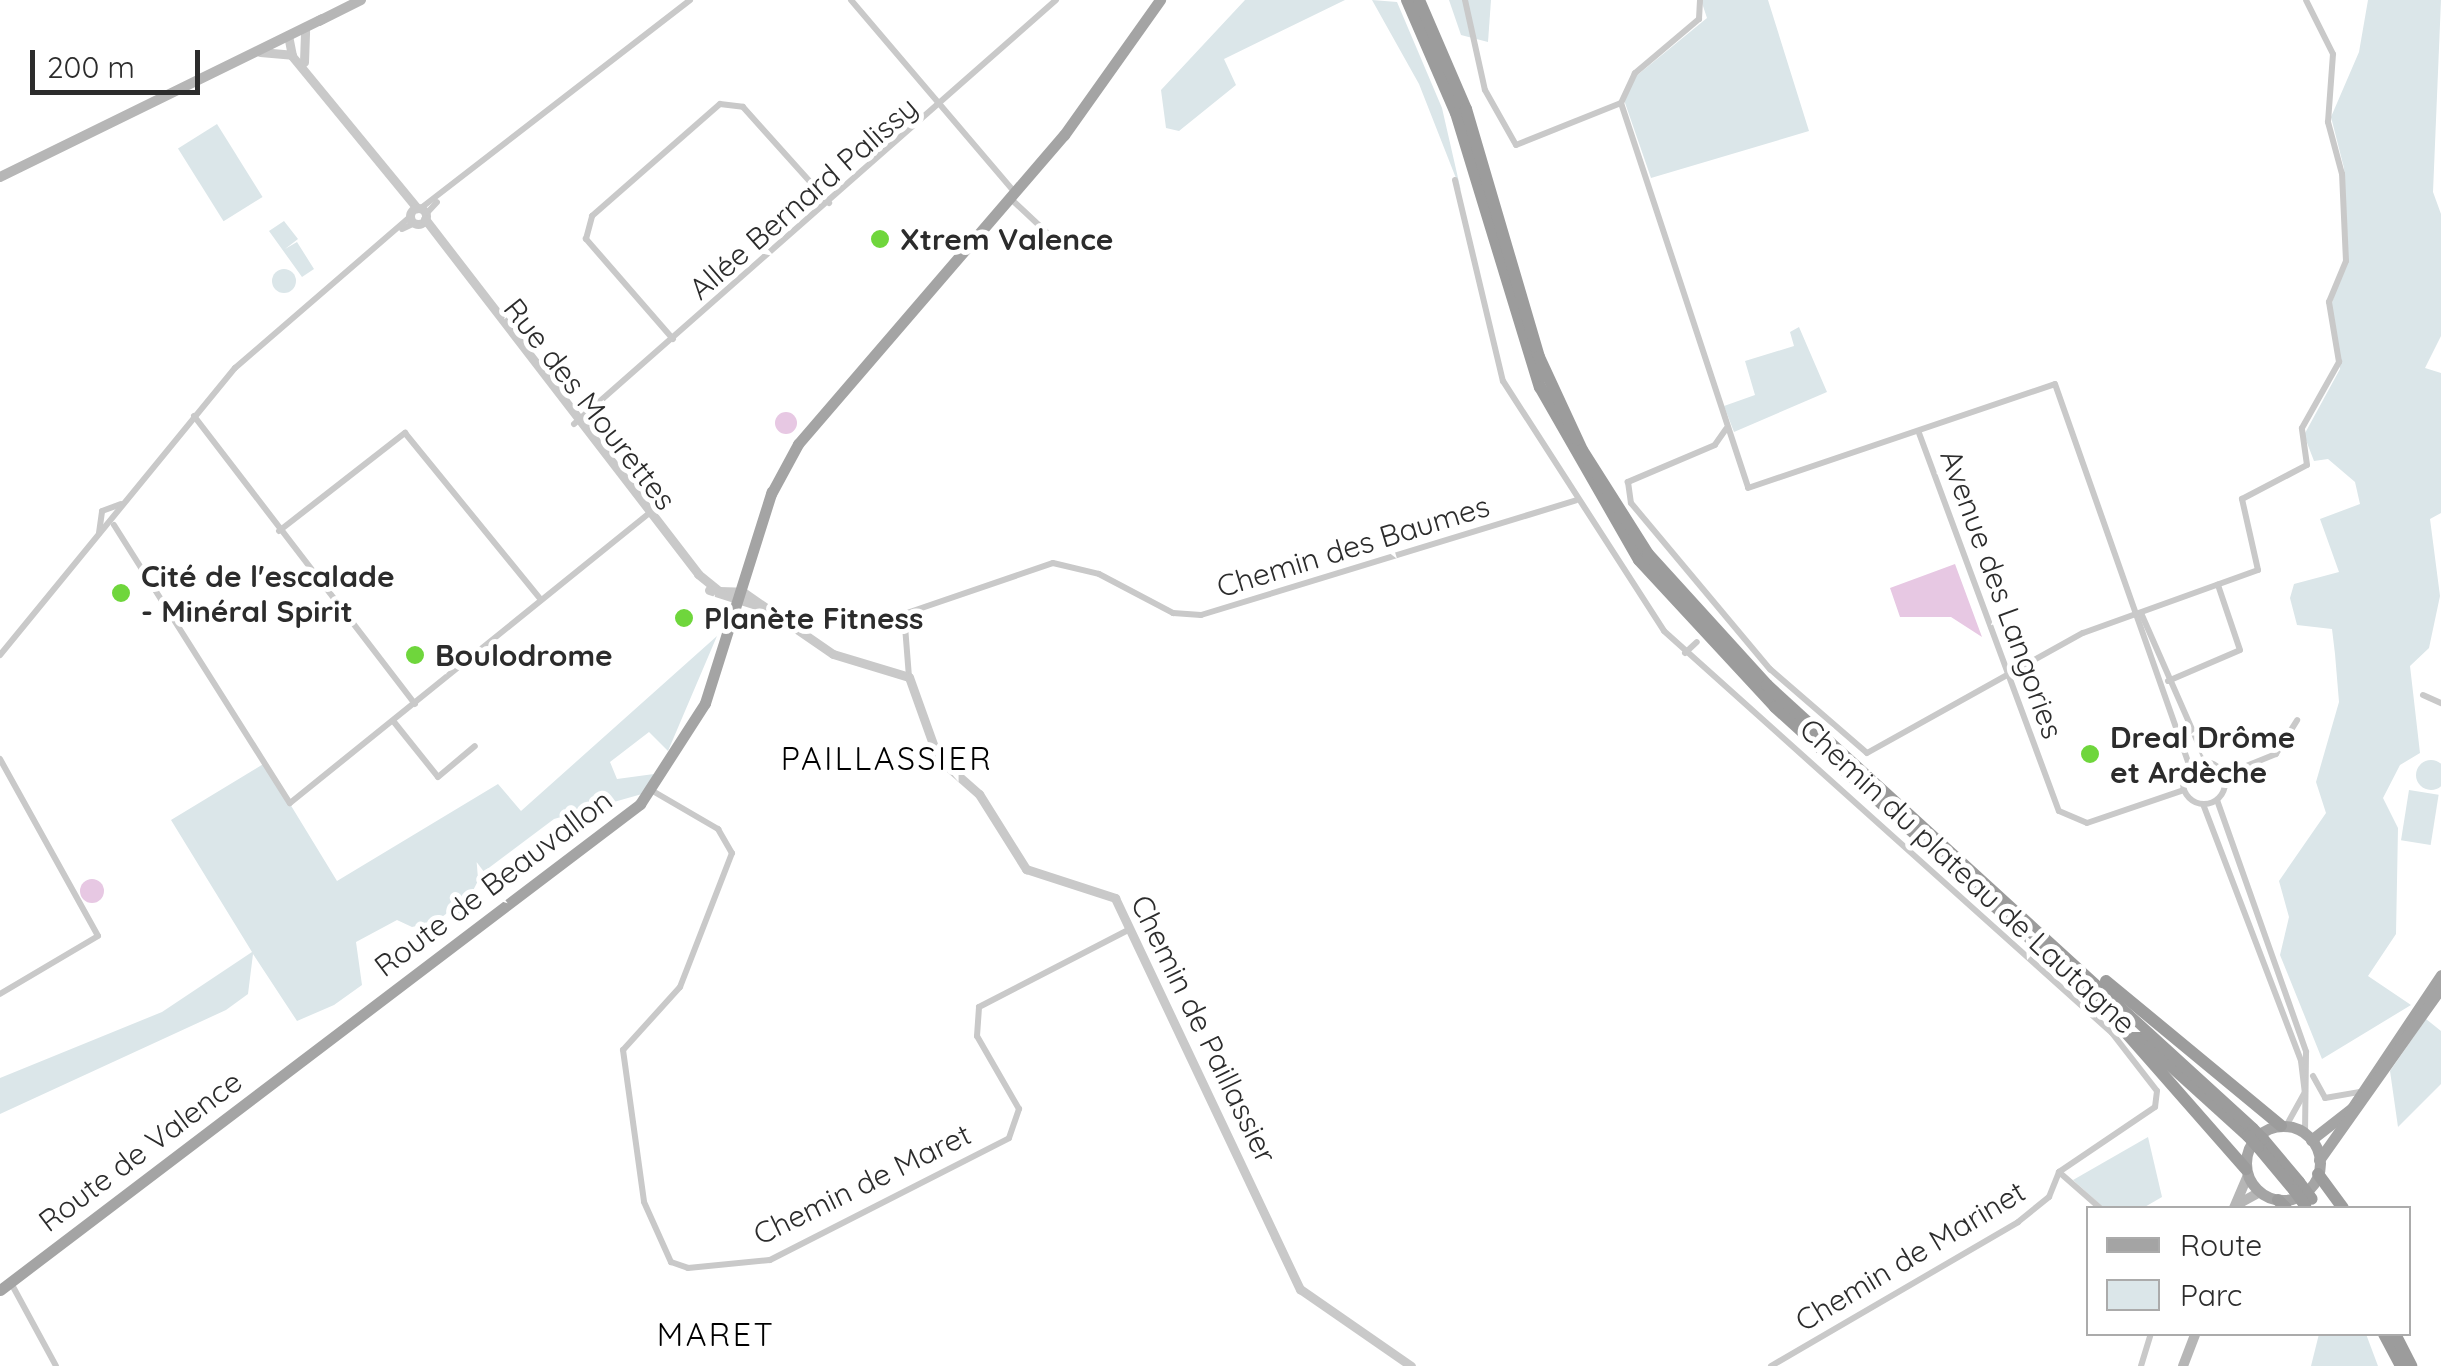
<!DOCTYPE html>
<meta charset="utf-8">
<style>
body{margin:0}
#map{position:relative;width:2441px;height:1366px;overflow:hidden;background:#fff;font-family:Quicksand,sans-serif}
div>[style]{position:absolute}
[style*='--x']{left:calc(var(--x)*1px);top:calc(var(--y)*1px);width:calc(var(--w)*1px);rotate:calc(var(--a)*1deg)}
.green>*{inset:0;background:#dbe6e9;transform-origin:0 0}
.round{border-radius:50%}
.water>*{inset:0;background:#e7c8e3}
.minor>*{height:6px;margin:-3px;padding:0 3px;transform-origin:3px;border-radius:3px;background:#c9c9c9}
.minor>.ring{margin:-3px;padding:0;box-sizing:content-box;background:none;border:6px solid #c9c9c9;border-radius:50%}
.tertiary>*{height:9px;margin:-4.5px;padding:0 4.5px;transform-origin:4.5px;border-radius:4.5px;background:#c9c9c9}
.tertiary>.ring{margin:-4.5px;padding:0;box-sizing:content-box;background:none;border:9px solid #c9c9c9;border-radius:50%}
.secondary>*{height:10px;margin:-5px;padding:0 5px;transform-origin:5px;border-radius:5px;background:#b6b6b6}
.primary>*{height:11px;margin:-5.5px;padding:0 5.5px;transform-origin:5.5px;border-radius:5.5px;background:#a4a4a4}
.primary>.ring{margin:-5.5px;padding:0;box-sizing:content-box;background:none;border:11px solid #a4a4a4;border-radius:50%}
.trunk>*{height:12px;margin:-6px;padding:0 6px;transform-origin:6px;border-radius:6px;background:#9c9c9c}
.trunk-bridge>*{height:12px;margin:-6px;padding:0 6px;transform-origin:6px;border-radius:6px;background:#9c9c9c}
.dots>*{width:28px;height:28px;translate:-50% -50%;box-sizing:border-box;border:5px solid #fff;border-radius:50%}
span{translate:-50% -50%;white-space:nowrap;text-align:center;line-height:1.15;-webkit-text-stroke:10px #fff;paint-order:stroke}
.street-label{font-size:30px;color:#2c2c2c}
.poi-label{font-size:30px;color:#2c2c2c;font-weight:700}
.left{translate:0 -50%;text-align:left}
.neighbourhood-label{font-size:32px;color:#000;letter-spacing:2.5px}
.legend{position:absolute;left:2086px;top:1206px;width:325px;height:130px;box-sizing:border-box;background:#fff;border:2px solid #ababab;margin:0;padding:12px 18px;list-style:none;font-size:30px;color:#2c2c2c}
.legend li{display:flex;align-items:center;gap:20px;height:50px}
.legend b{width:50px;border:2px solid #ababab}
.scale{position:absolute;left:30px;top:50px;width:170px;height:45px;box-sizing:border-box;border:5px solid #2c2c2c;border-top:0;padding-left:12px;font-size:30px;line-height:35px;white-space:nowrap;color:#2c2c2c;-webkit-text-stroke:8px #fff;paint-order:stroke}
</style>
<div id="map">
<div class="green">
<div style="clip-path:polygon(1245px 0,1345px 0,1224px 59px,1236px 85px,1179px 131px,1166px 128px,1161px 90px)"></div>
<div style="clip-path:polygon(1372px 0,1397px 2px,1442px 108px,1461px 191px,1419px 84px)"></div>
<div style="clip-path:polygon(1449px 0,1491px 0,1488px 42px,1461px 35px)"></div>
<div style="clip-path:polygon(1701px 0,1768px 0,1809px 131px,1651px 178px,1624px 100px,1635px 77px,1707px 18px)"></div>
<div style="clip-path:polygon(2368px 0,2441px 0,2433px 192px,2441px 214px,2441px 336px,2425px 368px,2441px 373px,2441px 513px,2430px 519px,2440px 596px,2429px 648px,2410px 666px,2420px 753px,2400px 765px,2383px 798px,2398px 828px,2396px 934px,2368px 976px,2411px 1005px,2322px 1059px,2280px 955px,2289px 917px,2279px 881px,2326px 813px,2316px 782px,2339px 702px,2335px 654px,2332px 629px,2297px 625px,2290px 598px,2294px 584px,2339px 572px,2320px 519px,2360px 504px,2355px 482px,2328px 459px,2314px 461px,2304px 435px,2340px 369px,2331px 306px,2348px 252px,2344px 168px,2331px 117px,2359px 52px)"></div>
<div style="left:217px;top:124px;width:86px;height:46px;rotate:58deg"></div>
<div style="clip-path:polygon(284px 221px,298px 239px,285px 249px,297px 242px,314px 269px,302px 277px,269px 231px)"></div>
<div class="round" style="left:272px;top:269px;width:24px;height:24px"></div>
<div style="clip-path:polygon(1799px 327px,1827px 392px,1734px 432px,1724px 406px,1755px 395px,1745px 361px,1794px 346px,1790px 332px)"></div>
<div style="clip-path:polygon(717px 636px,668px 751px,649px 732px,610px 762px,617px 779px,654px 774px,642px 794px,554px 819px,482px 873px,460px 916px,412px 927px,397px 920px,356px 942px,362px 985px,334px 1005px,297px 1021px,253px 954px,248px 994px,226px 1010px,0 1114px,0 1078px,162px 1012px,252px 952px,171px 820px,265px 763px,337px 881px,498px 784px,521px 811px)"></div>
<div class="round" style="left:2416px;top:760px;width:30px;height:30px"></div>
<div style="left:2409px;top:790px;width:30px;height:51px;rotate:9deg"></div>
<div style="clip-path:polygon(2426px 1019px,2441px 1031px,2441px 1084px,2398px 1127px,2390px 1071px)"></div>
<div style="clip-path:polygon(2148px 1137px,2162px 1197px,2143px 1208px,2104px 1208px,2073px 1180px)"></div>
<div style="clip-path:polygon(2319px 1334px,2366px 1334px,2378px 1366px,2311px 1366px)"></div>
</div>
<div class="water">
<div class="round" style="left:775px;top:412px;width:22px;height:22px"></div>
<div style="clip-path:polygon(1955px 564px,1982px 637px,1951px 617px,1900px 617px,1890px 588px)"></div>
<div class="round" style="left:80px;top:879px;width:24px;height:24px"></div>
</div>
<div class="minor">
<div style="--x:851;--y:0;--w:253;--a:49.6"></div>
<div style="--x:1465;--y:0;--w:92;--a:77.5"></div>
<div style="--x:1485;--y:90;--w:63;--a:60.6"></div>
<div style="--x:1516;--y:145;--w:113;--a:-21.8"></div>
<div style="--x:1700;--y:0;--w:19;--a:93"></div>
<div style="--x:1699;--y:19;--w:84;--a:139.8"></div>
<div style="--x:1635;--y:73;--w:33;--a:115"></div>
<div style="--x:1621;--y:103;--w:405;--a:71.7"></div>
<div style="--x:1748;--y:488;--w:324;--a:-18.7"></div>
<div style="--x:2055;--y:384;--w:406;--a:70.6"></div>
<div style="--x:1455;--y:180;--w:207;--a:76.6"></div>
<div style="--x:1503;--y:381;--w:297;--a:57.2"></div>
<div style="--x:1664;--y:631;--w:602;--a:41.9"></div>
<div style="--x:2112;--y:1033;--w:73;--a:52.2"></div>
<div style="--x:2157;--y:1091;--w:16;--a:97"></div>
<div style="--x:2155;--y:1107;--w:116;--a:145.9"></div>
<div style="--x:1011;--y:199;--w:64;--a:43.1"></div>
<div style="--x:421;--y:208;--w:340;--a:-37.7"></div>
<div style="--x:426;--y:214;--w:16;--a:-47"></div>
<div style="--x:402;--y:229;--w:14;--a:-25"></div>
<div style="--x:673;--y:339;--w:133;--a:-131"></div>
<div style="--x:586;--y:239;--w:24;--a:-75"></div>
<div style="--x:592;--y:216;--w:170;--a:-41.2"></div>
<div style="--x:720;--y:104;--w:23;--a:7"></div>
<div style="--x:743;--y:107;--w:129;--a:48.1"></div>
<div style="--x:194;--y:416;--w:363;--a:52.5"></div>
<div style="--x:574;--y:424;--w:642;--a:-41.34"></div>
<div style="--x:1726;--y:429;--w:19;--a:125"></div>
<div style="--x:1715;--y:445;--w:95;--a:157"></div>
<div style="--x:1628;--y:482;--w:21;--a:82"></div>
<div style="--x:1631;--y:503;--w:217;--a:50.1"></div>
<div style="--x:1770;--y:669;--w:128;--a:40.9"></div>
<div style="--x:1867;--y:753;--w:247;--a:-29.1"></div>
<div style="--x:2083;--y:633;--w:186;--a:-19.8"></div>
<div style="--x:2258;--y:570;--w:73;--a:-102.7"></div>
<div style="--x:2242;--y:499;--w:73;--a:-27.6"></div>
<div style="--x:2307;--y:465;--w:37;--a:-98"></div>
<div style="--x:2302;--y:428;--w:76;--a:-60.7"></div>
<div style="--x:2339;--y:362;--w:61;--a:-99.5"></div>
<div style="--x:2329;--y:302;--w:44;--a:-67.5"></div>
<div style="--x:2346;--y:261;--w:87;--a:-92.6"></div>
<div style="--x:2342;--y:174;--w:54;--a:-105.1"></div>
<div style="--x:2328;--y:122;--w:68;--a:-85.8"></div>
<div style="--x:2333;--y:54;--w:60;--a:-116.6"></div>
<div style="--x:1919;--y:433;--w:403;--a:69.7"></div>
<div style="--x:2059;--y:811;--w:30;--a:23"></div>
<div style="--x:2087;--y:823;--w:102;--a:-18.8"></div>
<div style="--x:114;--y:525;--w:329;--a:57.7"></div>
<div style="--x:290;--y:803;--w:461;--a:-38.9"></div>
<div style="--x:279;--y:531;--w:160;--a:-37.9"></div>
<div style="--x:405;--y:433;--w:215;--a:50.8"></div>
<div style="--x:99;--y:533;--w:22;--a:-82"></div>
<div style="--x:102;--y:511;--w:20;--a:-20"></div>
<div style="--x:2141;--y:613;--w:162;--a:66.3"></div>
<div style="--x:1685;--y:653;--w:16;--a:-43"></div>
<div style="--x:0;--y:655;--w:371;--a:-50.7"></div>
<div style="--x:235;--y:368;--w:231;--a:-40.8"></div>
<div style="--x:909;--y:677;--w:63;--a:-94.5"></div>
<div style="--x:904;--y:614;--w:157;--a:-18.9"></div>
<div style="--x:1053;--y:563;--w:47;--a:13.4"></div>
<div style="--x:1099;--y:574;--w:84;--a:27.8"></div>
<div style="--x:1173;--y:613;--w:28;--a:4"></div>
<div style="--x:1201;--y:615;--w:392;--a:-17"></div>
<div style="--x:2168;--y:681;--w:78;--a:-23.3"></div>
<div style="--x:2240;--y:650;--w:69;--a:-108.7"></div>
<div style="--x:2423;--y:695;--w:20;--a:24"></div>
<div style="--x:394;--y:722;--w:70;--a:51.3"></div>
<div style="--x:438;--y:777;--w:48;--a:-40"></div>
<div style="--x:0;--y:759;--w:202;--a:61"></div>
<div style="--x:98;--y:936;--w:114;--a:149.4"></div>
<div class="ring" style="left:2183px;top:762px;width:36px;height:36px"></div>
<div style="--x:2224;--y:775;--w:56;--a:-22"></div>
<div style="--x:2276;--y:754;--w:40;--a:-58"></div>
<div style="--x:651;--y:790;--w:78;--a:30.2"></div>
<div style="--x:718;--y:829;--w:28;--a:60"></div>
<div style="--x:732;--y:853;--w:144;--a:111.2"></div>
<div style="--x:680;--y:987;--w:85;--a:132.1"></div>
<div style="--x:623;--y:1050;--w:153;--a:82.1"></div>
<div style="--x:644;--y:1202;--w:66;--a:65.8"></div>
<div style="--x:671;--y:1262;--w:18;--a:19"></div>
<div style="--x:688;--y:1268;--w:82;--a:-5.6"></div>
<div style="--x:770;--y:1260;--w:268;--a:-27"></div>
<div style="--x:1009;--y:1138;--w:31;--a:-71"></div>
<div style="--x:1019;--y:1109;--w:84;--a:-119.9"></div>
<div style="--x:977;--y:1036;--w:29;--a:-86"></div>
<div style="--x:979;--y:1007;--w:170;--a:-27.3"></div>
<div style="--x:2217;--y:800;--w:267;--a:70.5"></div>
<div style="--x:2306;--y:1052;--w:82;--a:90.7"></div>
<div style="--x:2203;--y:804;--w:275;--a:69.1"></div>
<div style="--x:2301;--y:1061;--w:31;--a:83"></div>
<div style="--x:2305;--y:1092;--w:39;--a:119"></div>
<div style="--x:2313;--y:1076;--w:25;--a:61"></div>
<div style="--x:2325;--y:1098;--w:34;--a:-10"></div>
<div style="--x:2059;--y:1172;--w:55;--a:41.3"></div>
<div style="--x:11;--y:1283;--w:94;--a:61.5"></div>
<div style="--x:1771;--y:1366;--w:286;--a:-30.2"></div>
<div style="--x:2018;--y:1222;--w:40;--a:-39"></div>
<div style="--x:2049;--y:1197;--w:27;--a:-68"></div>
<div style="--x:2141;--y:1366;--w:34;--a:-73"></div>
</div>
<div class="tertiary">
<div style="--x:288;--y:35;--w:21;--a:79"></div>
<div style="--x:292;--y:56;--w:197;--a:50.6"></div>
<div style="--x:260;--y:52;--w:32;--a:5"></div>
<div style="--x:304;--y:62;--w:31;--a:-88"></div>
<div class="ring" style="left:410px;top:208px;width:7px;height:7px"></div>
<div style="--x:425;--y:219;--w:448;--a:52.4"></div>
<div style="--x:698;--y:574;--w:27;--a:39"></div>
<div style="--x:719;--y:591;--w:24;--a:2"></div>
<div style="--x:743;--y:592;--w:109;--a:34.6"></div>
<div style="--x:833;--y:654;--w:79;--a:16.8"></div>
<div style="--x:909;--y:677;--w:86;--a:70.3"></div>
<div style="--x:938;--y:758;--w:55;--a:41.3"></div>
<div style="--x:979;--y:794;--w:89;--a:57.9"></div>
<div style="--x:1026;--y:869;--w:94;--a:18"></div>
<div style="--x:1115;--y:898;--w:433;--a:64.7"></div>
<div style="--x:1300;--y:1289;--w:135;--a:34.7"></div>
<div style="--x:709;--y:590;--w:52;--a:17.7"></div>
</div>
<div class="secondary">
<div style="--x:319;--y:21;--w:47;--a:-26.6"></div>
<div style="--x:0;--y:177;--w:359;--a:-26.1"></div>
<div style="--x:2240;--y:1203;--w:23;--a:-29"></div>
<div style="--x:2234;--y:1208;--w:36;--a:-67"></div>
<div style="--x:2183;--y:1366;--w:34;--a:-69"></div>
</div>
<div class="primary">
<div style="--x:771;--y:494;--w:57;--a:-61.6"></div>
<div style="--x:798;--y:444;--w:408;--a:-49.3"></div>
<div style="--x:1064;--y:135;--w:166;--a:-54.6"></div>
<div class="ring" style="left:2246px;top:1126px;width:63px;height:63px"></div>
<div style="--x:2311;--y:1140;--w:52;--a:-38"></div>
<div style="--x:2352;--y:1108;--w:160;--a:-56.2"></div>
<div style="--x:2319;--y:1160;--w:211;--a:-54.7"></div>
<div style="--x:0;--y:1290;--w:804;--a:-37.21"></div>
<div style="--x:640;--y:804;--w:120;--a:-57.2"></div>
<div style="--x:705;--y:703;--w:222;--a:-72.5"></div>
</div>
<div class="trunk">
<div style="--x:1407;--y:0;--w:123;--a:66.6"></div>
<div style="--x:1456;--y:113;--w:287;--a:73"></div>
<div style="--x:1540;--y:387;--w:199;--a:60.2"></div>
<div style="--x:1639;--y:560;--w:200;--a:47.2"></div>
<div style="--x:1775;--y:707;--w:639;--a:42.21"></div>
<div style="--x:1419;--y:0;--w:119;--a:66.7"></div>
<div style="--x:1466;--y:109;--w:259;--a:73.6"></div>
<div style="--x:1539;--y:357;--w:102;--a:65.2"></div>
<div style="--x:1582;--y:450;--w:123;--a:57.6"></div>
<div style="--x:1648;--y:554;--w:177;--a:47.7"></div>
<div style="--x:1767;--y:685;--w:658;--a:42.41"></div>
<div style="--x:2106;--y:981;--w:227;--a:39.6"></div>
<div style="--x:2122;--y:1028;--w:188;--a:48.7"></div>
<div style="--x:2263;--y:1139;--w:56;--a:50.1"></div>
<div style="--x:2258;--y:1147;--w:56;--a:50.1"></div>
<div style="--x:2318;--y:1174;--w:42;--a:53.7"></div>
<div style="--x:2278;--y:1200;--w:11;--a:45"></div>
<div style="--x:2384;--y:1334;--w:36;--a:62"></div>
<div style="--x:2395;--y:1334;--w:36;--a:63"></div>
</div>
<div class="trunk-bridge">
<div style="--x:2253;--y:1129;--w:14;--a:45"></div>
<div style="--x:2248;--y:1136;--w:15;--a:48"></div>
<div style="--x:2299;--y:1182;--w:21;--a:53"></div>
<div style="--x:2294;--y:1190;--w:19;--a:54"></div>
</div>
<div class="dots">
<div style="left:880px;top:239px;background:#6fd63c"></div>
<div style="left:121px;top:593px;background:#6fd63c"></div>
<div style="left:684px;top:618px;background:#6fd63c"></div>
<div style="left:415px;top:655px;background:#6fd63c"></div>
<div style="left:2090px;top:754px;background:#6fd63c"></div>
</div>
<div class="street-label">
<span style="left:803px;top:198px;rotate:-41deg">Allée Bernard Palissy</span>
<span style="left:590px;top:404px;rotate:52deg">Rue des Mourettes</span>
<span style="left:1353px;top:546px;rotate:-17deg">Chemin des Baumes</span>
<span style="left:2002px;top:594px;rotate:70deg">Avenue des Langories</span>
<span style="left:1968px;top:876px;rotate:43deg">Chemin du plateau de Lautagne</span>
<span style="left:493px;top:883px;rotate:-37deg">Route de Beauvallon</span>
<span style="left:1204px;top:1029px;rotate:64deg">Chemin de Paillassier</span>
<span style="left:140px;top:1151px;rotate:-37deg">Route de Valence</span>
<span style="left:862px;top:1184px;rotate:-26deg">Chemin de Maret</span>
<span style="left:1910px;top:1256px;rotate:-31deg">Chemin de Marinet</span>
</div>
<div class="poi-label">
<span class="left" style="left:900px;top:239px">Xtrem Valence</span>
<span class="left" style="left:141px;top:593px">Cité de l'escalade<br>- Minéral Spirit</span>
<span class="left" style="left:704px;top:618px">Planète Fitness</span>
<span class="left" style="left:435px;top:655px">Boulodrome</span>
<span class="left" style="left:2110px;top:754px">Dreal Drôme<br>et Ardèche</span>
</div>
<div class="neighbourhood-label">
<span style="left:887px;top:758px">PAILLASSIER</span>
<span style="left:716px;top:1334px">MARET</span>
</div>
<ul class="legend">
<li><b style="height:12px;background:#a4a4a4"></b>Route</li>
<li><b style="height:28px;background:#dbe6e9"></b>Parc</li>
</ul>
<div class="scale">200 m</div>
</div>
